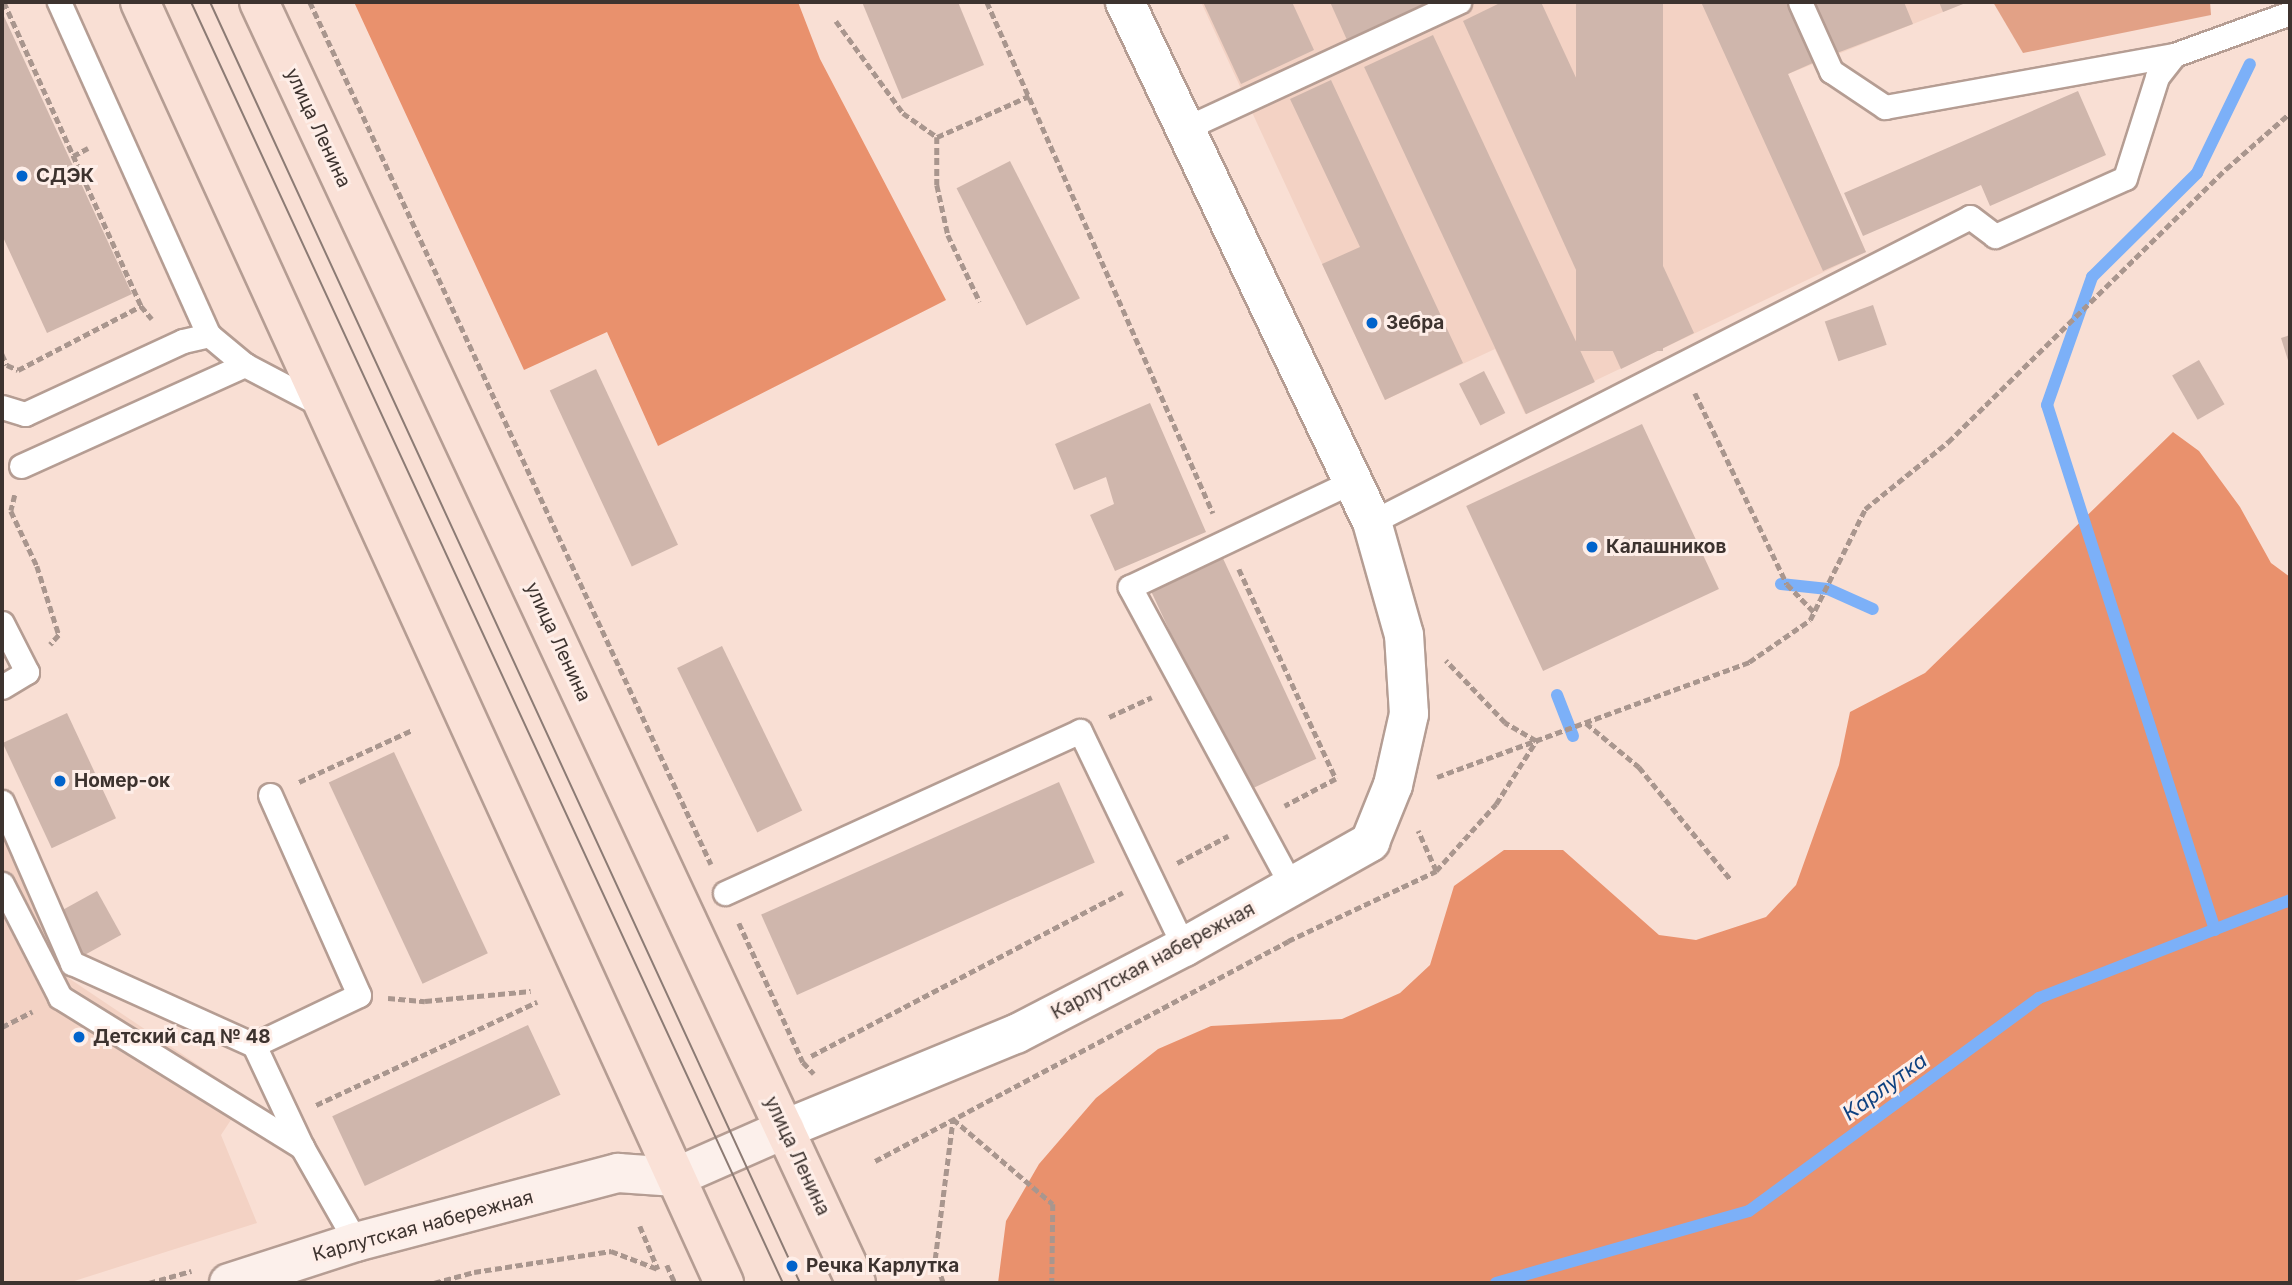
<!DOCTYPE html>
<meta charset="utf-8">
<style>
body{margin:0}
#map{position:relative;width:2292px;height:1285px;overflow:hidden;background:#f9dfd4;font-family:Inter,sans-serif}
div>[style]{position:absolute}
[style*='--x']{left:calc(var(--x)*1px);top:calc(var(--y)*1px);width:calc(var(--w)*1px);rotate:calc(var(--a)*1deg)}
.built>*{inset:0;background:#f3d2c4}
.green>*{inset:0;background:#e2a186}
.forest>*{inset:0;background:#e9916d}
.stream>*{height:12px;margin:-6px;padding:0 6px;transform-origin:6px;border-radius:6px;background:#7cb0f8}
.building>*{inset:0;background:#cfb6ac;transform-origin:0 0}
.path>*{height:4.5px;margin-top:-2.25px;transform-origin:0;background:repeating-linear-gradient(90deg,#a9968e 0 7px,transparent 0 10.5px)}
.roads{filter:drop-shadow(2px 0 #b59d93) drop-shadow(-2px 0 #b59d93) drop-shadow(0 2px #b59d93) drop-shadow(0 -2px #b59d93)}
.service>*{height:23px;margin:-11.5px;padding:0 11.5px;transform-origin:11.5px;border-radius:11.5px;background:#fff}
.minor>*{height:38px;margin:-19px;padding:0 19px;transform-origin:19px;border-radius:19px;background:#fff}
.secondary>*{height:38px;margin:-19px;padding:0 19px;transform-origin:19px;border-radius:19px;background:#fcf0eb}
.primary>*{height:38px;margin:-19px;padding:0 19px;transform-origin:19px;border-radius:19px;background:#fae1d7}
.tram>*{height:2px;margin:-1px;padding:0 1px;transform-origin:1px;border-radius:1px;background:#8c7b74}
.dots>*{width:19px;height:19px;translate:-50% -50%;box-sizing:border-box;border:4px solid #feeee8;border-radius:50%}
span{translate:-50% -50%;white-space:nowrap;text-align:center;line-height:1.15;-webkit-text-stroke:6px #feeee8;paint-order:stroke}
.street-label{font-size:19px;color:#3d332f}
.poi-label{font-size:19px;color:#3d332f;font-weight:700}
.left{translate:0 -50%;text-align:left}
.water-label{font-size:21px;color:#0e4180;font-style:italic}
.frame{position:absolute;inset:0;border:4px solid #3d332f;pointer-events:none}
</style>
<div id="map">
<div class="built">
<div style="clip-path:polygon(1201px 2px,1968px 2px,1788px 74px,1866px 252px,1525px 414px,1495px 349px,1385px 400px)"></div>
<div style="clip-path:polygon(2px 832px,67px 977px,246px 1097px,221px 1135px,257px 1223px,68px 1283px,2px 1283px)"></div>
</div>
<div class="green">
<div style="clip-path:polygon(1993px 2px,2210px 2px,2211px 15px,2023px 53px)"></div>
</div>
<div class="forest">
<div style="clip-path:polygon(354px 2px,798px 2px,820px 59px,946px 300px,658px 446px,607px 332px,524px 370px)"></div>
<div style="clip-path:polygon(2173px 432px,2199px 451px,2240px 507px,2271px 563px,2290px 577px,2290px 1283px,998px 1283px,1006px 1221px,1039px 1164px,1096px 1098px,1158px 1049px,1211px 1026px,1342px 1019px,1400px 993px,1430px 965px,1454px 886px,1504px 850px,1563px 850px,1659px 935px,1696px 940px,1766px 917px,1796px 885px,1839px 765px,1850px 712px,1925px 673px)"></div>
</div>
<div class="stream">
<div style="--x:1781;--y:584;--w:47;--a:6.1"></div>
<div style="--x:1828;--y:589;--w:49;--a:24"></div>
<div style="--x:1557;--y:695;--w:44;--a:68.7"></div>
<div style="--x:2215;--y:930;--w:551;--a:-107.74"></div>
<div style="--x:2047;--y:405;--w:136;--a:-70.6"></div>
<div style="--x:2092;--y:277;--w:148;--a:-44.7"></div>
<div style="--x:2197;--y:173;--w:121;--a:-64.1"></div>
<div style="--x:1496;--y:1283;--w:263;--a:-15.9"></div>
<div style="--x:1749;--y:1211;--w:360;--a:-36.3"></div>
<div style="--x:2039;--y:998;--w:269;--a:-21.3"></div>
</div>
<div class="building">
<div style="clip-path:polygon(862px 2px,958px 2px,984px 65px,902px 99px)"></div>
<div style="clip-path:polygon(1203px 2px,1292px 2px,1314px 50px,1241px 84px)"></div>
<div style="clip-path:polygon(1330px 2px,1433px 2px,1347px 40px)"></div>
<div style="clip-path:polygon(1502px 2px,1541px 2px,1694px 333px,1621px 369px,1463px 21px)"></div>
<div style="left:1576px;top:2px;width:87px;height:349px"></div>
<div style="clip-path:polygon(1701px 2px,1788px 2px,1815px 62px,1788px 74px,1866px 252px,1823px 271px)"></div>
<div style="clip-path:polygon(1815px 2px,1904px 2px,1913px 24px,1837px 53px)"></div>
<div style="clip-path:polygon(1939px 2px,1968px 2px,1943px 12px)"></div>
<div style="clip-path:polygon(2px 12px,132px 294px,47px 333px,2px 235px)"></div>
<div style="left:1433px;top:35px;width:383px;height:76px;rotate:65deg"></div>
<div style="clip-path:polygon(1331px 80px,1463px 363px,1385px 400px,1322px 264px,1360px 247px,1290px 99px)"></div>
<div style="clip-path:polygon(2078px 91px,2106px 155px,1990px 206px,1981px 185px,1863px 236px,1844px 193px)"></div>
<div style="left:1010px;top:161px;width:154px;height:60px;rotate:63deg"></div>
<div style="left:1873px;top:305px;width:42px;height:51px;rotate:71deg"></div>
<div style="clip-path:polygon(2290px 335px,2290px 367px,2281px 338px)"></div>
<div style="left:2199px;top:360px;width:51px;height:31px;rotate:60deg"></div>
<div style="left:596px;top:369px;width:194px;height:51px;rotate:65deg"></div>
<div style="left:1484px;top:371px;width:47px;height:28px;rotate:63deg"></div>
<div style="clip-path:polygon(1150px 403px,1206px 532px,1115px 571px,1090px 515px,1114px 504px,1106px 477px,1074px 490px,1055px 444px)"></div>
<div style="left:1642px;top:424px;width:182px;height:194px;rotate:65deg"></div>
<div style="left:1220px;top:552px;width:228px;height:79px;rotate:65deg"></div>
<div style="left:722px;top:646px;width:183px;height:50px;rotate:64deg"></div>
<div style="left:67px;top:713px;width:116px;height:71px;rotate:65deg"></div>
<div style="left:394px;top:752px;width:222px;height:72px;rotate:65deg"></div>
<div style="left:1059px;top:782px;width:88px;height:326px;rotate:66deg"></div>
<div style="left:97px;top:891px;width:50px;height:44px;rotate:61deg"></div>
<div style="left:528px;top:1025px;width:77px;height:216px;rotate:65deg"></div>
</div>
<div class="path">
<div style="--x:4;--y:2;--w:333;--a:65.7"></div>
<div style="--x:141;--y:306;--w:17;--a:50"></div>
<div style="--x:310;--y:2;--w:951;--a:65.05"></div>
<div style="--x:987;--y:2;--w:559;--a:66.14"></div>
<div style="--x:836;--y:21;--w:114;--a:53.9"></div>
<div style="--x:903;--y:113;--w:42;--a:35.2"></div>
<div style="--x:937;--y:137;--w:101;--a:-24"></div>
<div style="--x:937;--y:137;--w:48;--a:90"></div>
<div style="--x:937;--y:185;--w:51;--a:77.6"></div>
<div style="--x:948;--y:235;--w:74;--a:64.5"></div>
<div style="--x:73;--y:156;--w:17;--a:-28"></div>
<div style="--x:2;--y:354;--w:12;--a:66"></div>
<div style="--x:7;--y:365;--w:12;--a:24"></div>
<div style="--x:18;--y:370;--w:139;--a:-27.5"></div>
<div style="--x:1695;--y:393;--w:212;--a:64.3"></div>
<div style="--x:1787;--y:584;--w:39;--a:46"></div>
<div style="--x:15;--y:495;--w:16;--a:104"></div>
<div style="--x:11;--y:511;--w:61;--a:64.7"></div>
<div style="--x:37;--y:566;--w:72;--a:72.3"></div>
<div style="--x:59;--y:635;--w:13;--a:132"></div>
<div style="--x:1239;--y:569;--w:231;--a:65.2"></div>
<div style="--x:1336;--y:779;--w:58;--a:152.1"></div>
<div style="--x:1109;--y:717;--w:47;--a:-24.9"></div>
<div style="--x:1586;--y:723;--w:69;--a:39.7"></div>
<div style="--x:1639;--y:767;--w:146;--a:50.8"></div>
<div style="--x:1437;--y:777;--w:333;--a:-20.2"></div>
<div style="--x:1749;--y:662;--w:74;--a:-34.5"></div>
<div style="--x:1810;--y:620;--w:124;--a:-63.6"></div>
<div style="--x:1865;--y:509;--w:107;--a:-38.9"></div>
<div style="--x:1948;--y:442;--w:390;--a:-44.5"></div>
<div style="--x:2226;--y:169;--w:85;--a:-41.2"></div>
<div style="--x:299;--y:782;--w:124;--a:-24.7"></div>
<div style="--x:1177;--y:863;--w:58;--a:-27.9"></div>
<div style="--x:1436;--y:871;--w:90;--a:-48.2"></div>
<div style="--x:1496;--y:804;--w:75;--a:-57.6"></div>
<div style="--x:1536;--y:741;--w:36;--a:-150"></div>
<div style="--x:1505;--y:723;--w:86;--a:-133.6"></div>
<div style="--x:739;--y:923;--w:153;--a:65.3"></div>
<div style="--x:803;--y:1062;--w:16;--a:47"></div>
<div style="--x:388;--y:998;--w:37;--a:5"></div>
<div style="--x:425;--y:1001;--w:106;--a:-5.4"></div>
<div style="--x:2;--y:1027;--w:34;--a:-27"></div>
<div style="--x:811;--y:1056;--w:352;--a:-27.7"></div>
<div style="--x:316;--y:1105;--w:244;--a:-25"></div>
<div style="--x:875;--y:1161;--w:468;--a:-28"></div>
<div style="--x:1288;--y:941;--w:164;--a:-25.3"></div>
<div style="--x:1436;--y:871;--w:44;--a:-114.2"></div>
<div style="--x:640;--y:1226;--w:47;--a:67.3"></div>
<div style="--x:667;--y:1265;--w:20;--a:66"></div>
<div style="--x:149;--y:1283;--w:44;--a:-15.9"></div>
<div style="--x:434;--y:1283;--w:41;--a:-15.4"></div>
<div style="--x:474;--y:1272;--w:139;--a:-8.7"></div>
<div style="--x:611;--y:1251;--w:50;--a:21"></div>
<div style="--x:943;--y:1283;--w:25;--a:-108"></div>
<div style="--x:935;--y:1259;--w:141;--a:-82.7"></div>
<div style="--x:953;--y:1119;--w:131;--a:40.4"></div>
<div style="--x:1053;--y:1204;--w:79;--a:90.7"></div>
</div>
<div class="roads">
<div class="service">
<div style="--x:59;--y:2;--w:365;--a:65.8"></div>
<div style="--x:209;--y:335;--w:47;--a:39.8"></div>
<div style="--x:245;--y:365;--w:88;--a:27.7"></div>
<div style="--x:1800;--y:2;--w:76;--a:65.8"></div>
<div style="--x:1831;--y:71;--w:65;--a:33.7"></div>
<div style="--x:1885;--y:107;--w:294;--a:-10.2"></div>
<div style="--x:1186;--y:128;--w:301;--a:-24.8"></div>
<div style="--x:2;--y:407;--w:24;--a:17"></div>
<div style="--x:25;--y:414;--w:174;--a:-24.8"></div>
<div style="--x:183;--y:341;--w:27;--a:-13"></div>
<div style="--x:21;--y:466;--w:246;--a:-24.3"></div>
<div style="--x:1372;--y:522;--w:671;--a:-27.02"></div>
<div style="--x:1970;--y:217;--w:31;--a:37"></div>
<div style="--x:1995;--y:236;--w:142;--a:-24"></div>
<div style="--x:2125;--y:178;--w:106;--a:-72.4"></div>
<div style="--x:2157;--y:77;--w:28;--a:-52"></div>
<div style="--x:2174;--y:55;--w:123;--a:-19.9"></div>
<div style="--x:2;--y:623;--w:55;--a:63"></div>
<div style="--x:27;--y:672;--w:29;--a:149"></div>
<div style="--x:270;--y:795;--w:219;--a:66"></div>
<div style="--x:359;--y:995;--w:116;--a:154.5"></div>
<div style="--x:254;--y:1045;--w:113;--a:64.8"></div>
<div style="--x:302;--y:1147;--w:109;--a:60.4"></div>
<div style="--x:2;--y:802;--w:176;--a:66.5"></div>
<div style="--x:72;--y:963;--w:200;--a:24.3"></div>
<div style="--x:2;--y:884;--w:127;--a:62.8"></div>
<div style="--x:60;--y:997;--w:285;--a:31.8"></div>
<div style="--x:1291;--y:885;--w:339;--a:-118.4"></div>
<div style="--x:1130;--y:587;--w:247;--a:-25.4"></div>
<div style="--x:725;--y:893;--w:390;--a:-24.5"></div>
<div style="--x:1080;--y:731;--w:240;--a:64.3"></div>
</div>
<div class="minor">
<div style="--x:785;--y:1129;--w:250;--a:-22.4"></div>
<div style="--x:1016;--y:1034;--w:189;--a:-27.4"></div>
<div style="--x:1184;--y:947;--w:214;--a:-29.4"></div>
<div style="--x:1370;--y:842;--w:61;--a:-68"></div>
<div style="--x:1393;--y:785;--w:73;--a:-77.3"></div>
<div style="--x:1409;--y:714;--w:79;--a:-93.6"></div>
<div style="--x:1404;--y:635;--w:117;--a:-105.8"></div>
<div style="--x:1372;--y:522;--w:576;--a:-115.41"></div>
</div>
<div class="secondary">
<div style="--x:229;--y:1283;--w:133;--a:-17.9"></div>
<div style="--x:356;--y:1242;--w:271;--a:-14.8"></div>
<div style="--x:618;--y:1173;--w:58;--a:3.9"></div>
<div style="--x:676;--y:1177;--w:119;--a:-23.8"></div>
</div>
<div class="primary">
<div style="--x:140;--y:2;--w:1408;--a:65.49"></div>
<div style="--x:259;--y:2;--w:1413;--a:65.01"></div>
</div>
</div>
<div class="tram">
<div style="--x:191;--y:2;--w:1411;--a:65.2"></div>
<div style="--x:210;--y:2;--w:1410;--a:65.27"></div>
</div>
<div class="dots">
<div style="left:22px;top:176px;background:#0163cb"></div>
<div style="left:1372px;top:323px;background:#0163cb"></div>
<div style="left:1592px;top:547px;background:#0163cb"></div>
<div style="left:60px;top:781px;background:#0163cb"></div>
<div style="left:79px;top:1037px;background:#0163cb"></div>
<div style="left:792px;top:1266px;background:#0163cb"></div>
</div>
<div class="street-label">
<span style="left:318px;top:128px;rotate:65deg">улица Ленина</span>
<span style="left:558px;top:642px;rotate:65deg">улица Ленина</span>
<span style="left:1153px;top:961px;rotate:-28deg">Карлутская набережная</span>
<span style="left:797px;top:1156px;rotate:65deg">улица Ленина</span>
<span style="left:423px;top:1226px;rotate:-15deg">Карлутская набережная</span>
</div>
<div class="poi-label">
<span class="left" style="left:36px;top:176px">СДЭК</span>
<span class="left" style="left:1386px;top:323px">Зебра</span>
<span class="left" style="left:1606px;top:547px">Калашников</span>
<span class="left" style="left:74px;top:781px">Номер-ок</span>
<span class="left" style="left:93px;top:1037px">Детский сад № 48</span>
<span class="left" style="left:806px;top:1266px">Речка Карлутка</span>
</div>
<div class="water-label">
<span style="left:1885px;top:1087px;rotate:-36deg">Карлутка</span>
</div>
<div class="frame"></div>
</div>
